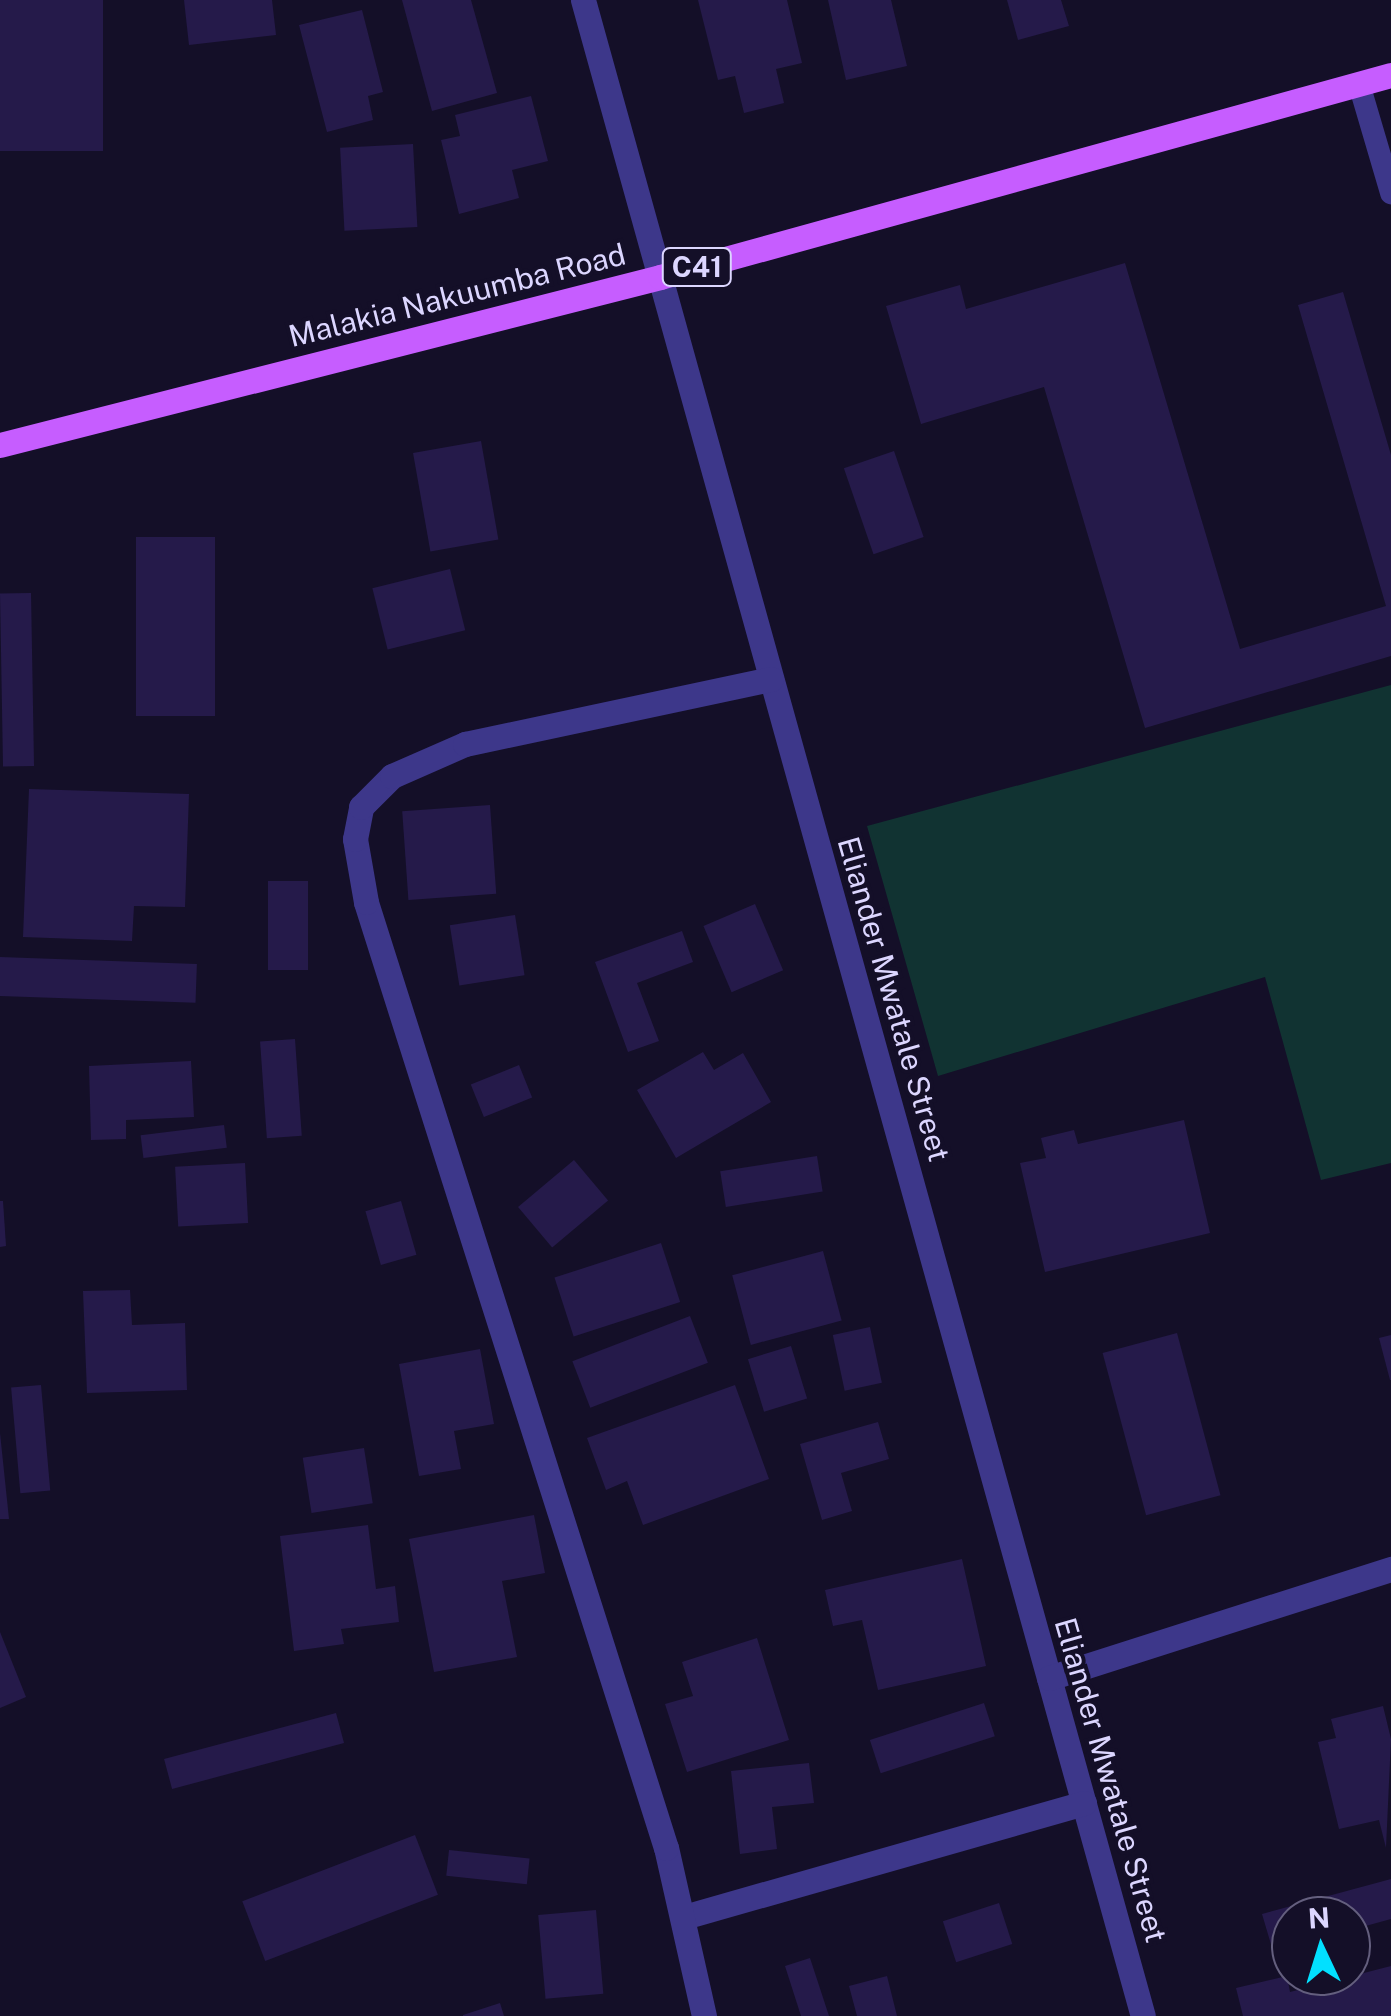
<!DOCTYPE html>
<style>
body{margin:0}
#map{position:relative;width:1391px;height:2016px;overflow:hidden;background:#140f28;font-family:"Public Sans",sans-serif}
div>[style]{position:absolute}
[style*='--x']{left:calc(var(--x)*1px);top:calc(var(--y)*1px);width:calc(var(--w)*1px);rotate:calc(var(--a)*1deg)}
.green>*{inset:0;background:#113332}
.building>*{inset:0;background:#251a4a;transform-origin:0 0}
.lane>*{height:22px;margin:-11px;padding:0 11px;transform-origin:11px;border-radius:11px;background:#3d378a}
.street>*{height:25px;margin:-12.5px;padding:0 12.5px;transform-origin:12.5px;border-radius:12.5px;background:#3d378a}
.primary>*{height:25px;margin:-12.5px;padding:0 12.5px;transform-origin:12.5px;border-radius:12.5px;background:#c65dff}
span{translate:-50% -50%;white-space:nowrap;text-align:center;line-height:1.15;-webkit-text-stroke:8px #140f28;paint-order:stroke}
.shield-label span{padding:2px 8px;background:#140f28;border:2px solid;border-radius:8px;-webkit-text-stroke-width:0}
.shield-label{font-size:28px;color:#dcd6ff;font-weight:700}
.street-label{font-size:30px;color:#dcd6ff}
.north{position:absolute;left:1271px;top:1896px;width:100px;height:100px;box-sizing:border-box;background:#140f28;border:2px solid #645f7e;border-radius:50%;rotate:356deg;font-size:28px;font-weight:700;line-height:40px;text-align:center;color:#dcd6ff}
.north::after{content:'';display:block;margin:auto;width:35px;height:45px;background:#02e0ff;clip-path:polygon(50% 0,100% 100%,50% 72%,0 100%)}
</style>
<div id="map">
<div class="green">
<div style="clip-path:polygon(1391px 685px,1391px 1163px,1321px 1180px,1265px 977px,938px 1076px,867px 826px)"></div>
</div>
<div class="building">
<div style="left:0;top:0;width:103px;height:151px"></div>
<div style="clip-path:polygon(184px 0,272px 0,276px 35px,189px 45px)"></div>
<div style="clip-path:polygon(402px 0,471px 0,497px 93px,432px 111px)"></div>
<div style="clip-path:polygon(698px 0,787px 0,802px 63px,776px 69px,784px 103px,744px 113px,735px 76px,718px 80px)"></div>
<div style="clip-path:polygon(828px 0,891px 0,907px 66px,846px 80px)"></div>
<div style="clip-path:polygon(1007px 0,1061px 0,1069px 26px,1018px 40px)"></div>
<div style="clip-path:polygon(362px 10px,383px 92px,368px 96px,373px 120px,327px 132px,299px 25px)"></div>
<div style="clip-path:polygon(531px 96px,548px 161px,512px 170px,519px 198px,459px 214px,441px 140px,460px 136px,455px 115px)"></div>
<div style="left:413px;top:144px;width:83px;height:73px;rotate:87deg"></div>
<div style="clip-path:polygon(1125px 263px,1240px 649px,1386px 606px,1298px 305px,1343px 292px,1391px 455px,1391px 656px,1145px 728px,1044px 387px,921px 424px,886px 306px,960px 285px,966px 309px)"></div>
<div style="left:481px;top:441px;width:100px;height:69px;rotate:80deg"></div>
<div style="left:894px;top:451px;width:91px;height:53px;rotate:71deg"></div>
<div style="left:136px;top:537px;width:79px;height:179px"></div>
<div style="left:450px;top:569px;width:63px;height:80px;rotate:76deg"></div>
<div style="left:31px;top:593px;width:173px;height:31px;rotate:89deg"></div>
<div style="clip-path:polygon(29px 789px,189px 794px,185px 907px,134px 906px,132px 941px,23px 937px)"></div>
<div style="left:490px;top:805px;width:89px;height:88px;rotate:86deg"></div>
<div style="left:268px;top:881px;width:40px;height:89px"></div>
<div style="left:755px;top:904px;width:72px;height:56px;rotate:67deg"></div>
<div style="left:515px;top:915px;width:61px;height:66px;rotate:81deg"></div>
<div style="clip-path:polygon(682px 931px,693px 962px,637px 983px,659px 1041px,628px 1052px,595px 962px)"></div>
<div style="left:0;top:957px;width:197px;height:39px;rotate:2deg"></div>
<div style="left:295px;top:1039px;width:97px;height:35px;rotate:86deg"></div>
<div style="clip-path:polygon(703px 1052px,714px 1070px,743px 1053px,771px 1102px,676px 1158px,637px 1090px)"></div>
<div style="clip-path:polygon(191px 1061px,194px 1117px,126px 1120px,126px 1139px,91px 1140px,89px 1066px)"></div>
<div style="left:519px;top:1065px;width:35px;height:52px;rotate:68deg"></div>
<div style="clip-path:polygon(1184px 1120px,1210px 1233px,1045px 1272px,1020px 1163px,1046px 1158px,1041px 1138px,1074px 1130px,1078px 1144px)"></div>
<div style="left:224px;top:1125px;width:23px;height:84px;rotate:83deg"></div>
<div style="left:817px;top:1156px;width:36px;height:98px;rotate:81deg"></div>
<div style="left:574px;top:1160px;width:53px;height:73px;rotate:50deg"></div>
<div style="left:245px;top:1163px;width:60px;height:70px;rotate:87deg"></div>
<div style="clip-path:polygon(0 1201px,3px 1201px,6px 1246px,0 1247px)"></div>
<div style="left:401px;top:1201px;width:56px;height:37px;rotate:74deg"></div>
<div style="left:661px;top:1243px;width:62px;height:112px;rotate:72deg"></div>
<div style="left:823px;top:1251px;width:72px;height:94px;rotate:75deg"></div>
<div style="clip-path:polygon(130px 1290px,132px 1325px,185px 1323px,187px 1390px,87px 1393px,83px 1291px)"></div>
<div style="left:690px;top:1316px;width:50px;height:126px;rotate:69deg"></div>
<div style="left:870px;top:1327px;width:57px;height:38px;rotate:78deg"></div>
<div style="left:1177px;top:1333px;width:168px;height:77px;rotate:75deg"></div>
<div style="clip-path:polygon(1391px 1335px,1391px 1380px,1390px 1380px,1379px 1338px)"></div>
<div style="left:791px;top:1346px;width:55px;height:45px;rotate:73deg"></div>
<div style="clip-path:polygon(480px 1349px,494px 1424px,454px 1431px,461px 1469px,419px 1476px,399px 1364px)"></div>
<div style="left:41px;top:1385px;width:106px;height:30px;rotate:85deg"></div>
<div style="clip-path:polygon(735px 1385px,769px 1479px,643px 1525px,627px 1481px,606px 1490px,587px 1438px)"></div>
<div style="clip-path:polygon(878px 1422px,889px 1459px,841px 1473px,852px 1511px,822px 1520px,800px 1444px)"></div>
<div style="clip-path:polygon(0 1433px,9px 1519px,0 1519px)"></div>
<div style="left:364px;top:1448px;width:56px;height:62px;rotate:81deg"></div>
<div style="clip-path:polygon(534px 1515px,545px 1573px,502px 1581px,517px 1657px,434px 1672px,409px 1539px)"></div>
<div style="clip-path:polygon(368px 1525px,376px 1589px,395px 1586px,399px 1622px,341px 1629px,344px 1644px,294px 1651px,280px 1536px)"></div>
<div style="clip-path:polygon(962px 1559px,986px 1666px,878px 1690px,862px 1620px,833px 1626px,825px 1590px)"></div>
<div style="clip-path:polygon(0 1632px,26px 1697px,0 1708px)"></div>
<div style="clip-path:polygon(757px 1638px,789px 1740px,687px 1772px,665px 1704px,693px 1696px,682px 1662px)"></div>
<div style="left:984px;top:1703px;width:35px;height:120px;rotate:72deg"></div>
<div style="clip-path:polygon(1383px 1706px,1391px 1739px,1386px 1848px,1379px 1820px,1339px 1829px,1318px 1742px,1336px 1738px,1331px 1719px)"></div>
<div style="left:336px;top:1713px;width:31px;height:178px;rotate:75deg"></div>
<div style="clip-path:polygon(809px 1763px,814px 1803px,772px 1807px,777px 1849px,740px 1854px,731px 1771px)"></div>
<div style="left:415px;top:1835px;width:64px;height:185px;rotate:69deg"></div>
<div style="left:449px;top:1850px;width:81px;height:26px;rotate:6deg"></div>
<div style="clip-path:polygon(1391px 1879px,1391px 1919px,1351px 1930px,1351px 1916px,1291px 1916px,1291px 1946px,1273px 1951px,1262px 1914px)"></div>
<div style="left:999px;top:1903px;width:43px;height:59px;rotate:72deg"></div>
<div style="left:596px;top:1910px;width:84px;height:58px;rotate:85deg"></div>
<div style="clip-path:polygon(810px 1958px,829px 2016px,801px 2016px,785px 1966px)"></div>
<div style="clip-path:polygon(1391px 1966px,1391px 2016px,1243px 2016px,1236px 1988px,1287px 1976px,1290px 1992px)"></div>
<div style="clip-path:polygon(887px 1976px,897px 2016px,857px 2016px,849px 1986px)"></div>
<div style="clip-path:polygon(500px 2003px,504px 2016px,463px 2016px,463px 2015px)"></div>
</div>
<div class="lane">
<div style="--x:1359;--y:84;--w:114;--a:73.6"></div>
</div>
<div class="street">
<div style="--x:583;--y:0;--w:2092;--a:74.48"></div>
<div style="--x:1049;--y:1678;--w:359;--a:-17.7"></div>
<div style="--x:684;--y:1917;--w:416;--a:-15.9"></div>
<div style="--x:704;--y:2016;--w:172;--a:-102.7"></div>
<div style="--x:666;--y:1848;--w:992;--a:-107.6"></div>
<div style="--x:366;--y:902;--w:64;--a:-99.9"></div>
<div style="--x:355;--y:839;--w:33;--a:-79"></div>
<div style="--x:361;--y:807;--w:44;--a:-45"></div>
<div style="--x:392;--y:776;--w:80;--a:-23.7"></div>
<div style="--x:465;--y:744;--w:313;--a:-12"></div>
</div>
<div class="primary">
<div style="--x:0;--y:445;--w:681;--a:-14.28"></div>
<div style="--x:660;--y:277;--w:758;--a:-15.45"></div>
</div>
<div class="shield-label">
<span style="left:697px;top:267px">C41</span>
</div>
<div class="street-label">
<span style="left:457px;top:295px;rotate:-14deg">Malakia Nakuumba Road</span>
<span style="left:894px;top:999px;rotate:74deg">Eliander Mwatale Street</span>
<span style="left:1111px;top:1780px;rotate:74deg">Eliander Mwatale Street</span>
</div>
<div class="north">N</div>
</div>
